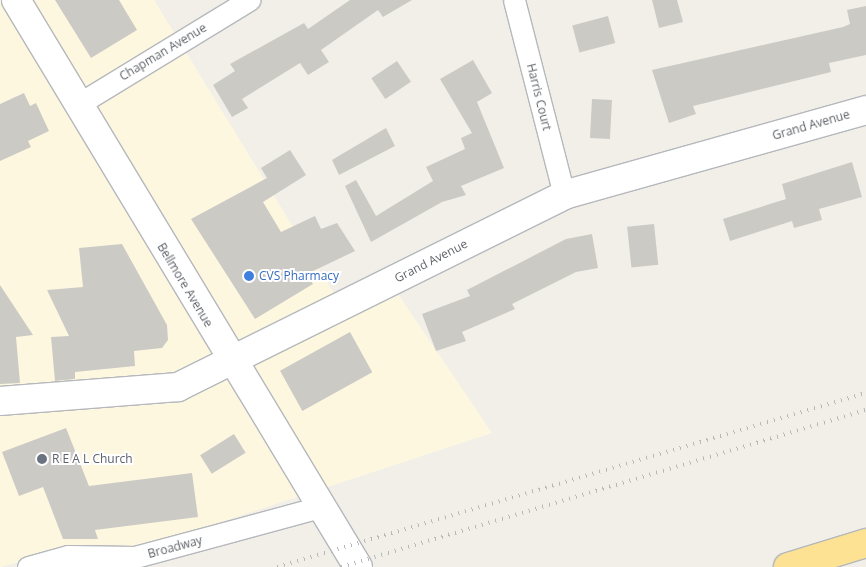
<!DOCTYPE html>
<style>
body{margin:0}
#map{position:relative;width:866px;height:567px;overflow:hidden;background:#f1efe8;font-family:"Open Sans",sans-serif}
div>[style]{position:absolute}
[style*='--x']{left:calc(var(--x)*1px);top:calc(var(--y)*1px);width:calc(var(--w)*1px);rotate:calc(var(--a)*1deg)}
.commercial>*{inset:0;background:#fef7e0}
.building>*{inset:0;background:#cccac5;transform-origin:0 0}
.roads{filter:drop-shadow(1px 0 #b5b8bc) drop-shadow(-1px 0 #b5b8bc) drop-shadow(0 1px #b5b8bc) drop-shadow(0 -1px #b5b8bc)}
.street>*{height:21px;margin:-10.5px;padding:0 10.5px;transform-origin:10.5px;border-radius:10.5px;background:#fff}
.secondary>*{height:28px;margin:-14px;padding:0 14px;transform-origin:14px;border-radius:14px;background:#fff}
.highway>*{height:28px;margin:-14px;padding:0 14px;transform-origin:14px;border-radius:14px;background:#fde293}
.rail>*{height:4px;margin-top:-2px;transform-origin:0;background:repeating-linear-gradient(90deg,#b6b7b8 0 1px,transparent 0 7px)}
.dots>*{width:14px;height:14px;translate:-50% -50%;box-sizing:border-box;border:2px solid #fff;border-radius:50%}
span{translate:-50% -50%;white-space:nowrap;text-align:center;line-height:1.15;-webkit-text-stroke:4px #fff;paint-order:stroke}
.street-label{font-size:12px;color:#5f6368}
.shop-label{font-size:12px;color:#366cbe}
.left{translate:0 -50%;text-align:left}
.worship-label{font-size:12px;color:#5b616d}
</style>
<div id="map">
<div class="commercial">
<div style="clip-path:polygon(0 0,154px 0,347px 315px,396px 291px,492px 433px,133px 551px,76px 549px,0 567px)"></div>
</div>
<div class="building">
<div style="clip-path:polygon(55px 0,119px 0,137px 30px,91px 58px)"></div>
<div style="clip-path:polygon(350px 0,412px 0,383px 17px,378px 10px,321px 50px,329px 62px,308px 75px,300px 63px,242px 99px,248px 108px,232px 117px,213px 85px,235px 71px,230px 64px,304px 23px,308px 29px)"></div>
<div style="clip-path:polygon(652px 0,677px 0,683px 22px,659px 28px)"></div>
<div style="clip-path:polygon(866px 6px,866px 55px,829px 63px,831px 72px,693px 106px,696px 114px,669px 123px,652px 70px,843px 27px,850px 24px,847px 10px)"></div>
<div style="left:608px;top:16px;width:28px;height:37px;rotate:75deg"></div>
<div style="clip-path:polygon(473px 60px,492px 93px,477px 102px,504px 168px,461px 186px,466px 195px,442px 202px,371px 242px,345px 186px,356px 180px,376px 216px,433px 181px,426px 167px,465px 149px,461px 138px,472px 133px,440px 79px)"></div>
<div style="left:397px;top:61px;width:25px;height:31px;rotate:56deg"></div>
<div style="clip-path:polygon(24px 93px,30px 106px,36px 103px,49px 131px,28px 141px,31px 147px,0 161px,0 104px)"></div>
<div style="left:592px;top:99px;width:20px;height:39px;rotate:3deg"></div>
<div style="clip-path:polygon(386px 128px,395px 146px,339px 175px,332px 160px)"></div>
<div style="clip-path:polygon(290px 150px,306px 175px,263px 202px,281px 232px,315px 216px,321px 229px,337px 223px,355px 251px,307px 274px,313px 284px,255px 319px,191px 219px,267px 178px,261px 168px)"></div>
<div style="clip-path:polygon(852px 162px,862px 197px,819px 209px,822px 220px,794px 228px,792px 221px,730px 241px,723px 219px,786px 199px,782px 184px)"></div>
<div style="left:654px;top:224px;width:41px;height:27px;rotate:84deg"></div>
<div style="clip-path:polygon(592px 234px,598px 268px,576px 272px,512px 304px,515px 309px,462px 332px,466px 341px,436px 351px,422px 314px,470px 296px,467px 290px,566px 239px)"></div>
<div style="clip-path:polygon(122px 244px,167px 325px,168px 340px,162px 348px,134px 351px,135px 366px,75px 372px,75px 379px,55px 381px,51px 337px,69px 336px,47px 290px,83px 287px,79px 248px)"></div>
<div style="clip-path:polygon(0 285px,33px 335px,16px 337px,20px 383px,0 384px)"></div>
<div style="left:350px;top:332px;width:46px;height:80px;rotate:61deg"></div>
<div style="clip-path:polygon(66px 428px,89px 486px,192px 473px,198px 517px,95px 530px,98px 539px,63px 539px,43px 487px,19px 496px,2px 452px)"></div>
<div style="left:234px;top:434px;width:22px;height:40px;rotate:58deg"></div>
</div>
<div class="roads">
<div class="street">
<div style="--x:514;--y:0;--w:201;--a:75.6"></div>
<div style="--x:77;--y:105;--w:202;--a:-31.4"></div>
<div style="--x:28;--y:567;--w:41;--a:-15.4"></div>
<div style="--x:68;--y:556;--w:67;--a:0.9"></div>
<div style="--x:135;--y:557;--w:192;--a:-15.1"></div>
</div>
<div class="secondary">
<div style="--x:16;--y:0;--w:662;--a:58.9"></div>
<div style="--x:0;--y:401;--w:179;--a:-4.5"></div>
<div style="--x:178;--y:387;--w:431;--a:-26.4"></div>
<div style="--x:564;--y:195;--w:314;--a:-15.7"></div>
</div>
<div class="highway">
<div style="--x:788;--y:567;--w:82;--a:-17.1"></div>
</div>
</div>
<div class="rail">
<div style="--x:277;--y:567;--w:614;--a:-16.46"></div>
<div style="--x:341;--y:567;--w:548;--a:-16.65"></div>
</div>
<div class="dots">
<div style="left:249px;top:276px;background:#3f7fe0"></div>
<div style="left:42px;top:459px;background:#6b7280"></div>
</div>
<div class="street-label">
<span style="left:163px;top:52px;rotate:-31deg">Chapman Avenue</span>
<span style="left:539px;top:97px;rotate:76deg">Harris Court</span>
<span style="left:811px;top:125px;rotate:-16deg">Grand Avenue</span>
<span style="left:431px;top:261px;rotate:-27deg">Grand Avenue</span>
<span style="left:185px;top:285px;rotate:59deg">Bellmore Avenue</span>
<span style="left:175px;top:547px;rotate:-15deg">Broadway</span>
</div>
<div class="shop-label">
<span class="left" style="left:259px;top:276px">CVS Pharmacy</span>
</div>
<div class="worship-label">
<span class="left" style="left:52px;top:459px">R E A L Church</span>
</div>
</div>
